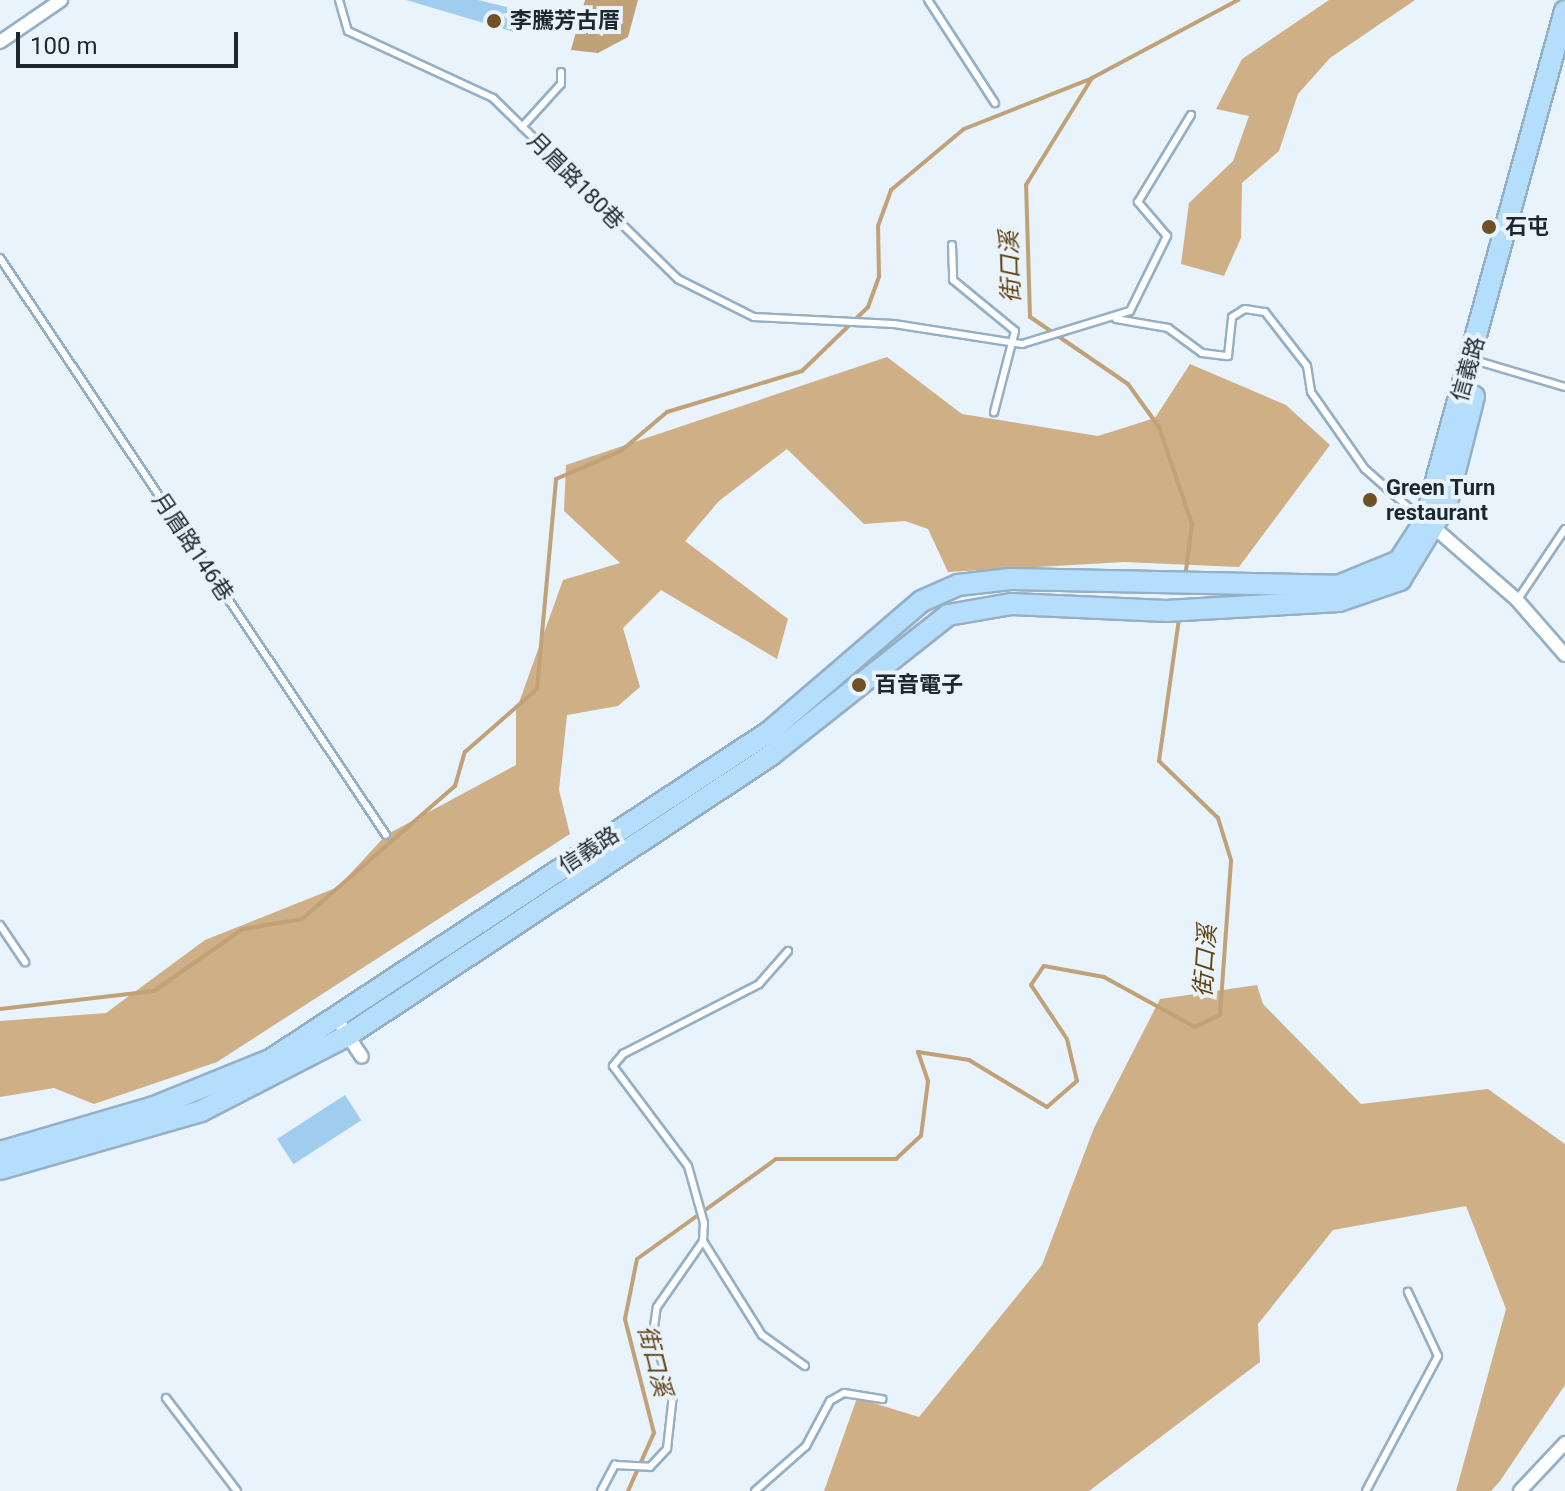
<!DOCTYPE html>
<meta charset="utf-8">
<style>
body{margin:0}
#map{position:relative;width:1565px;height:1491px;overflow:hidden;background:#e8f3fc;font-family:Roboto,"Noto Sans TC",sans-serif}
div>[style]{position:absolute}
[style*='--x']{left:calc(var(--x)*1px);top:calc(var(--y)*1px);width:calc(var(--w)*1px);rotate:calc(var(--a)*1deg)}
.forest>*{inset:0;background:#cfaf86}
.water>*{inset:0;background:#c0a178}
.stream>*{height:4px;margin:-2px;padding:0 2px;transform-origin:2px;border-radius:2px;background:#c0a178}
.building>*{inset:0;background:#a0ccee;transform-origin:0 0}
.roads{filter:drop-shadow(2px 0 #95afc4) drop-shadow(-2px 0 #95afc4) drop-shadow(0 2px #95afc4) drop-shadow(0 -2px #95afc4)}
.lane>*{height:6px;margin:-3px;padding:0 3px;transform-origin:3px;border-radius:3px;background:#fff}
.street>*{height:12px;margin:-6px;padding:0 6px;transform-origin:6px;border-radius:6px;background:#fff}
.primary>*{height:20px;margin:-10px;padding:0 10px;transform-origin:10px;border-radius:10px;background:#b5defd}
.dots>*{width:22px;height:22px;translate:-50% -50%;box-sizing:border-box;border:4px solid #e8f3fc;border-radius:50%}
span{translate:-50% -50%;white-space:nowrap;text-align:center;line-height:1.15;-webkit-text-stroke:8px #e8f3fc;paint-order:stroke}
.poi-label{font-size:22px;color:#1d272f;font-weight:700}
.left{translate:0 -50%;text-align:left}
.street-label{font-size:22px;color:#1d272f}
.water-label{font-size:24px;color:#61410e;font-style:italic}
.scale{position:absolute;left:16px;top:32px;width:222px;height:36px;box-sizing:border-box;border:4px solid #1d272f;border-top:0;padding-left:10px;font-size:24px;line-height:28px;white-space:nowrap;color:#1d272f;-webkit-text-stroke:6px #e8f3fc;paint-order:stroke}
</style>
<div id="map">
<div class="forest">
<div style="clip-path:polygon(1329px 0,1415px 0,1330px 58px,1298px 94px,1279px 151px,1242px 183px,1241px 238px,1224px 276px,1181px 264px,1189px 203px,1233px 161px,1249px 116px,1216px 109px,1242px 59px)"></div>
<div style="clip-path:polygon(887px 357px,962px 414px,1098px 436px,1155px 418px,1190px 364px,1286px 405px,1330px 445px,1239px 567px,1124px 562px,948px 572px,928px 529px,905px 521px,864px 524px,787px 449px,719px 501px,685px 541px,788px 619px,777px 659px,661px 590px,623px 628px,640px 687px,618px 706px,567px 715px,559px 790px,570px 834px,217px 1062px,94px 1104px,54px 1088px,0 1097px,0 1021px,106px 1013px,205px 940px,338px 887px,386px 835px,516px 765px,516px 711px,563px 580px,620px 563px,564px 511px,566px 465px)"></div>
<div style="clip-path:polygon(1257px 985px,1263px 1004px,1361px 1104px,1488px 1089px,1565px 1144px,1565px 1385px,1500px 1481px,1491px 1491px,1456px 1491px,1506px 1309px,1466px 1206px,1333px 1230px,1258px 1324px,1260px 1362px,1089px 1491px,824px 1491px,857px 1398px,919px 1417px,1042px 1265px,1094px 1128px,1160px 999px)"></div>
</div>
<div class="water">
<div style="clip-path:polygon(585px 0,638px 0,628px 37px,598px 53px,571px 50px)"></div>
</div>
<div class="stream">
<div style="--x:1185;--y:578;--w:54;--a:-82.6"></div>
<div style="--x:1192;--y:524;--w:102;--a:-108.8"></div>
<div style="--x:1159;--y:427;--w:53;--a:-125.8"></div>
<div style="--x:1128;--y:384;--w:119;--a:-145.6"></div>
<div style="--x:1030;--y:317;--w:132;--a:-91.7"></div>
<div style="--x:1026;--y:185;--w:126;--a:-58.3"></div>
<div style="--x:1092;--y:78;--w:166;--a:-28.1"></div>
<div style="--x:0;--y:1009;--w:155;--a:-6.7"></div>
<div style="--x:154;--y:991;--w:108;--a:-34.9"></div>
<div style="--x:243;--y:929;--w:60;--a:-9.6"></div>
<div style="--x:302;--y:919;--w:203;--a:-41"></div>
<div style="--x:455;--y:786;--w:35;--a:-74"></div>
<div style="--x:465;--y:752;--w:96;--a:-41.2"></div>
<div style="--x:537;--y:689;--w:211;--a:-84.8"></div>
<div style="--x:556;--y:479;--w:71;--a:-23.3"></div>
<div style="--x:621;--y:451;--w:60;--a:-40.3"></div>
<div style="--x:667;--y:412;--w:141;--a:-16.9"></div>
<div style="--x:802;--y:371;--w:92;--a:-44.1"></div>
<div style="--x:868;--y:307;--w:33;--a:-70"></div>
<div style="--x:879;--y:276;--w:50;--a:-91.1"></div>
<div style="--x:878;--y:226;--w:38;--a:-70"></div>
<div style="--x:891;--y:190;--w:95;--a:-39.9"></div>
<div style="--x:964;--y:129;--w:136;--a:-21.6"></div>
<div style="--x:628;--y:1491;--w:64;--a:-65.9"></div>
<div style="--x:654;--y:1433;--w:118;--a:-104.3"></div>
<div style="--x:625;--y:1319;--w:61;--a:-78.7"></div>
<div style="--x:637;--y:1259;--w:171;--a:-35.7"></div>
<div style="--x:776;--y:1159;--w:120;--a:0"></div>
<div style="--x:896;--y:1159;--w:34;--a:-43"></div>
<div style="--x:921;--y:1136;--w:55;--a:-82.7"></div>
<div style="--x:928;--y:1081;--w:31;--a:-109"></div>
<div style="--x:918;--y:1052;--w:52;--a:8.9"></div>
<div style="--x:969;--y:1060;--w:91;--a:31.1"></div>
<div style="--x:1047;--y:1107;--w:40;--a:-41"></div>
<div style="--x:1077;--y:1081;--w:43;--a:-103.4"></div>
<div style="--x:1067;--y:1039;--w:65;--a:-123.7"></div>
<div style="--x:1031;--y:985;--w:23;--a:-56"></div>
<div style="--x:1044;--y:966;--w:61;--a:10.4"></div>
<div style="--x:1104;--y:977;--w:104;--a:28.8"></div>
<div style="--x:1195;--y:1027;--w:28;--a:-26"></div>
<div style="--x:1220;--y:1015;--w:155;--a:-85.9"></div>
<div style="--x:1231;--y:860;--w:44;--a:-107.2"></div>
<div style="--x:1218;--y:818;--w:82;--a:-136"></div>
<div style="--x:1159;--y:761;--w:143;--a:-82"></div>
</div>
<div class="building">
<div style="clip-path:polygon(406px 0,478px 0,519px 10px,514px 32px)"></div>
<div style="left:345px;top:1095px;width:30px;height:81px;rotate:57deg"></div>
</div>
<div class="roads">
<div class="lane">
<div style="--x:339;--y:0;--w:32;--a:74"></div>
<div style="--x:348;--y:31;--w:160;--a:24.8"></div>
<div style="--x:493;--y:98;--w:259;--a:44.4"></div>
<div style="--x:678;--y:279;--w:85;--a:26.6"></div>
<div style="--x:754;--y:317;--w:140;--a:2.9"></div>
<div style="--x:894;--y:324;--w:130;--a:8.9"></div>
<div style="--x:1022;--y:344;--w:113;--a:-17"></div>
<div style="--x:1130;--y:311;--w:84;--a:-63.7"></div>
<div style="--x:1167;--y:236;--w:45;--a:-130.5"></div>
<div style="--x:1138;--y:202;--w:102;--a:-58.7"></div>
<div style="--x:928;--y:0;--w:123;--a:57"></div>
<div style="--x:522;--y:127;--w:58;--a:-47.8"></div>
<div style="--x:561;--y:84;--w:12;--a:-90"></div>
<div style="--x:952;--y:245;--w:35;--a:88"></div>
<div style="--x:953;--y:280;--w:80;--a:39.4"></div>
<div style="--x:1015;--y:331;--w:84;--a:104.5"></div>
<div style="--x:0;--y:258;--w:694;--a:56.22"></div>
<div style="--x:1116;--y:319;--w:53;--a:9.8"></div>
<div style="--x:1168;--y:328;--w:42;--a:36.3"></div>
<div style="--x:1202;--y:353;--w:26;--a:7"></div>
<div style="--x:1228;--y:356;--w:39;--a:-84"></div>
<div style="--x:1232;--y:317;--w:15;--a:-32"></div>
<div style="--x:1245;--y:309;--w:20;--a:9"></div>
<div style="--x:1265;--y:312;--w:68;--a:52.1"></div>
<div style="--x:1307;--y:366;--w:26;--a:81"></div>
<div style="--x:1311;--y:392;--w:94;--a:55"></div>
<div style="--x:1365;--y:469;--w:76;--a:41.3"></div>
<div style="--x:1474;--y:360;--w:95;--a:16.5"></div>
<div style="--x:1518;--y:599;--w:84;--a:-56.1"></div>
<div style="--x:0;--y:925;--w:45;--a:56"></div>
<div style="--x:703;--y:1241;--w:111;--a:57.9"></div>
<div style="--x:762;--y:1335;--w:53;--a:35.8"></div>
<div style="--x:166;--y:1398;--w:117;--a:52.6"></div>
<div style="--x:601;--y:1491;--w:30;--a:-62"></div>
<div style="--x:615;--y:1465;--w:35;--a:3"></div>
<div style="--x:650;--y:1467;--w:25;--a:-47"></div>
<div style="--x:667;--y:1449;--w:54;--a:-83.7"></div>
<div style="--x:673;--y:1395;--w:64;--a:-108.2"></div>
<div style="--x:653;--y:1334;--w:27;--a:-82"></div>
<div style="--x:657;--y:1307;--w:80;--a:-55.1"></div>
<div style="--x:703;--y:1241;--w:18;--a:-87"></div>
<div style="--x:704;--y:1223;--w:59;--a:-105.7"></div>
<div style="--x:688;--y:1166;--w:125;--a:-126.9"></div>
<div style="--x:613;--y:1066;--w:16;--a:-50"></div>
<div style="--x:623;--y:1054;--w:153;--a:-27.2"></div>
<div style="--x:759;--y:984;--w:44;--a:-48.7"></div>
<div style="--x:755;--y:1491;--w:68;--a:-41.4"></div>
<div style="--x:806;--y:1446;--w:51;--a:-61.9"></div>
<div style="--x:830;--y:1401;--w:16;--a:-30"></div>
<div style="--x:844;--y:1393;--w:39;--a:9"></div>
<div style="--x:1366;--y:1491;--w:153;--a:-61.9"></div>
<div style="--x:1438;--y:1356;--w:71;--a:-115.1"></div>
</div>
<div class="street">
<div style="--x:0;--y:42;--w:74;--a:-34.5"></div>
<div style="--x:1430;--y:524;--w:116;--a:41.1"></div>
<div style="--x:1517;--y:600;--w:73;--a:48.9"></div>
<div style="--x:337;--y:1019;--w:45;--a:56.7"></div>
<div style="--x:1520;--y:1491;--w:66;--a:-46.8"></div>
</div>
<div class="primary">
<div style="--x:0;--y:1152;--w:160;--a:-16.3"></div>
<div style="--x:154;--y:1107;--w:127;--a:-22.1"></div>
<div style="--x:272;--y:1059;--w:595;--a:-33.34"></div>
<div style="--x:769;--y:732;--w:201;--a:-40.6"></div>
<div style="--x:922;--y:601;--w:39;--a:-24"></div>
<div style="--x:958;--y:585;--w:53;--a:-6.5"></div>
<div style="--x:1011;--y:579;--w:327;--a:1.2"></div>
<div style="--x:1338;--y:586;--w:66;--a:-22.3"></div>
<div style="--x:1399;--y:561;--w:48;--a:-57"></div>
<div style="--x:1425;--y:521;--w:529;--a:-74.65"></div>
<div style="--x:0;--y:1169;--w:209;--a:-16.1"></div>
<div style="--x:201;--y:1111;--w:164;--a:-27.2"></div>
<div style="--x:347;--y:1036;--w:509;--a:-33.53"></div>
<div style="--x:771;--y:755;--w:226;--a:-38.3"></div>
<div style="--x:948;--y:615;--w:65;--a:-9.8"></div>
<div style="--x:1012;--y:604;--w:154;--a:2.6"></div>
<div style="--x:1166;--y:611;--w:173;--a:-3.3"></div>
<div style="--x:1339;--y:601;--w:65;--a:-19"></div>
<div style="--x:1400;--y:580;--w:90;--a:-58.6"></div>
<div style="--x:1447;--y:503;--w:110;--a:-75.8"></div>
</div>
</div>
<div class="dots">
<div style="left:494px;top:21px;background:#705126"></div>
<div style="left:1489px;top:227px;background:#705126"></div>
<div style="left:1370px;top:500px;background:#705126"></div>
<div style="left:859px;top:685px;background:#705126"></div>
</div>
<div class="poi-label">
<span class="left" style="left:510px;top:21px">李騰芳古厝</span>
<span class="left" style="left:1505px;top:227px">石屯</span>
<span class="left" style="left:1386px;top:500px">Green Turn<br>restaurant</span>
<span class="left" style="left:875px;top:685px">百音電子</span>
</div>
<div class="street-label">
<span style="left:576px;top:181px;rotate:45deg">月眉路180巷</span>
<span style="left:1468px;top:369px;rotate:-74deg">信義路</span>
<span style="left:193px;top:547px;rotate:56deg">月眉路146巷</span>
<span style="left:589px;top:850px;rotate:-33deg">信義路</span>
</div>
<div class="water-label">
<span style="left:1011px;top:267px;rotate:-92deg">街口溪</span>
<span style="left:1206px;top:961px;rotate:-86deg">街口溪</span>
<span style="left:654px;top:1361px;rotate:76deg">街口溪</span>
</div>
<div class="scale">100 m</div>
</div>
